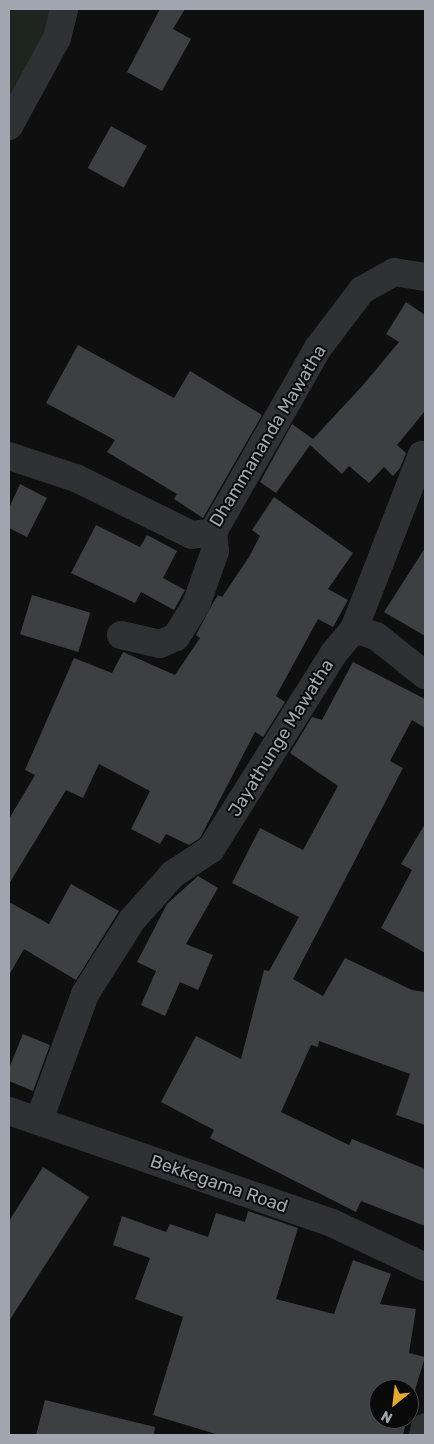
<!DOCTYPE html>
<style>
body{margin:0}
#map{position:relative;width:434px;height:1444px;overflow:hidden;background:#0f0f10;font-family:Rubik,sans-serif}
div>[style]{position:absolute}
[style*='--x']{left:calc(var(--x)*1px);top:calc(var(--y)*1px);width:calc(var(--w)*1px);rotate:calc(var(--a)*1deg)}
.green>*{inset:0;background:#1e241e}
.building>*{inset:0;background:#3e3f43;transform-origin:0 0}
.minor>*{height:28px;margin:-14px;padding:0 14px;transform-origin:14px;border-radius:14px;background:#303135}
span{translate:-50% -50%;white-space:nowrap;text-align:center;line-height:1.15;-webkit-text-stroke:4px #0a0a0b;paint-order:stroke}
.street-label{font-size:18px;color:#a1a6b0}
.frame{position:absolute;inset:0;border:10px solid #a1a6b0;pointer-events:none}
.north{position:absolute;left:369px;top:1379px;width:50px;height:50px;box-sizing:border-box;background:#0a0a0b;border:1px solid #46484d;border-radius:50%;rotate:209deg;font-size:14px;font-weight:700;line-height:20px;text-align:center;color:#a1a6b0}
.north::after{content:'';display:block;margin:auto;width:18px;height:22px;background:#e4a933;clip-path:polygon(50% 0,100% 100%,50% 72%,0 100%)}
</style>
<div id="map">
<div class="green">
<div style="clip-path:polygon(9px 9px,51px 9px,43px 45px,9px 103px)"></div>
</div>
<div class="building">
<div style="clip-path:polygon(160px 9px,185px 9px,173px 29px,191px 39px,162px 91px,127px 72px)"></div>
<div style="left:111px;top:126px;width:41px;height:48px;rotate:29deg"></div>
<div style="clip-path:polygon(406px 302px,425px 315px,425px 411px,397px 445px,406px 453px,400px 468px,393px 476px,384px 467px,369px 483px,349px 466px,342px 474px,310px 445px,276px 493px,260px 482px,292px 424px,313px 439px,364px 384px,399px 342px,386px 334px)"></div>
<div style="clip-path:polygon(78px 345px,174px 398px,190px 371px,262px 415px,203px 518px,174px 499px,177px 494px,107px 452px,115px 440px,46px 403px)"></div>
<div style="clip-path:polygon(20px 484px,47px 498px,27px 537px,9px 528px,9px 508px)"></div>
<div style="clip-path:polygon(274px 497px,353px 553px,328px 589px,348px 600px,333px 627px,318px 619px,276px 696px,285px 702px,263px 737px,255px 732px,200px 838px,189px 845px,166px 834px,160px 844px,131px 829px,150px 791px,99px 764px,83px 798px,66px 790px,9px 884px,9px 819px,35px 775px,25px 770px,74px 658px,112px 673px,123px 652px,175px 675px,200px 638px,196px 635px,213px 603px,218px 595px,222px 597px,249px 557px,260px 536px,252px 530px)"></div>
<div style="clip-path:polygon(96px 525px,140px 547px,147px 535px,177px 551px,163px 578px,185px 590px,174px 610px,141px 592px,135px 603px,71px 573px)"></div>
<div style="clip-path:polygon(425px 548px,425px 636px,384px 612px)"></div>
<div style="left:32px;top:595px;width:61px;height:41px;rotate:17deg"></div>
<div style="clip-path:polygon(353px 662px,425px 699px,425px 728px,412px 720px,390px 761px,403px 768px,293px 979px,323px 996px,345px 958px,412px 990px,425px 992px,425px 1125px,396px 1115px,410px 1074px,319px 1041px,318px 1047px,311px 1045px,281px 1112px,349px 1145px,352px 1139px,425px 1169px,425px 1226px,361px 1201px,356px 1212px,210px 1138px,214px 1130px,161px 1102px,196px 1036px,241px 1059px,264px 970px,269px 971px,299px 917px,232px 883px,260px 828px,303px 850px,338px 786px,290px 753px,312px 717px,322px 720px)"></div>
<div style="clip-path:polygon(425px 824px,425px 953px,381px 928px,412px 870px,401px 864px)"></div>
<div style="clip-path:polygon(198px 876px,218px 888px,186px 944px,213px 955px,198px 990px,180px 982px,165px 1016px,141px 1005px,156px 971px,137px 962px,167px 904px)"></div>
<div style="clip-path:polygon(71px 884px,119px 911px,76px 980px,24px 949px,9px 975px,9px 902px,49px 924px)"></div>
<div style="clip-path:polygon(23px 1034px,50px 1045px,33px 1091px,9px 1081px,9px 1068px)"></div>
<div style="clip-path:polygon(43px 1167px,89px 1197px,9px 1321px,9px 1221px)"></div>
<div style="clip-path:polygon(248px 1211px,298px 1228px,276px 1299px,334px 1314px,353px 1260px,391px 1274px,380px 1304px,416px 1309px,409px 1353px,425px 1357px,409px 1410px,409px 1389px,379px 1389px,379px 1419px,407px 1419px,403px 1435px,219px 1435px,153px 1415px,183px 1317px,135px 1299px,150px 1258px,113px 1245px,122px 1216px,166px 1232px,170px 1224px,208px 1237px,216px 1213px,245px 1222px)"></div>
<div style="clip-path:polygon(45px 1400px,155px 1427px,154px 1435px,36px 1435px)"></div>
</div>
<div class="minor">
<div style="--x:9;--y:126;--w:100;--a:-61.4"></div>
<div style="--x:57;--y:38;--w:30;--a:-76"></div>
<div style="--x:9;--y:456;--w:71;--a:18.2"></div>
<div style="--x:76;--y:478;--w:129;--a:26.2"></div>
<div style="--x:192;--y:535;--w:21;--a:-8"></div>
<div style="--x:213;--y:532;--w:212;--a:-60.3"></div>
<div style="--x:318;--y:348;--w:73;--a:-52.8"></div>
<div style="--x:362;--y:290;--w:37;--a:-29"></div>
<div style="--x:394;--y:272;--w:31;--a:9"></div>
<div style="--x:354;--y:629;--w:187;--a:-68.7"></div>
<div style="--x:121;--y:635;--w:40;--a:13"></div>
<div style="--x:160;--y:644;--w:17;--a:-24"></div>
<div style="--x:176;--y:637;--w:38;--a:-58"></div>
<div style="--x:196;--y:605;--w:57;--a:-70.6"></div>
<div style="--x:215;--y:551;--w:19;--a:-96"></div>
<div style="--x:9;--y:1111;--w:342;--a:19.1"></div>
<div style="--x:332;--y:1223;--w:103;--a:25.3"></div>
<div style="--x:39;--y:1120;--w:134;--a:-69.9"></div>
<div style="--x:85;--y:994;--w:88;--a:-57.6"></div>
<div style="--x:132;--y:920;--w:62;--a:-48.3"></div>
<div style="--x:173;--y:874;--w:45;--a:-33.3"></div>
<div style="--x:211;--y:849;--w:231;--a:-57.9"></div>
<div style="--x:334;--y:653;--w:31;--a:-50"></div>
<div style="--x:354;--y:629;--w:23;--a:18"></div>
<div style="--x:376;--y:636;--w:63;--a:38.5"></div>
<div style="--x:423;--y:1435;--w:8;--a:-76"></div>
</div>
<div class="street-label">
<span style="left:268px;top:436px;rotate:-59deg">Dhammananda Mawatha</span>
<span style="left:281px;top:738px;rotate:-58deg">Jayathunge Mawatha</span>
<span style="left:219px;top:1184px;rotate:19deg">Bekkegama Road</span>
</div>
<div class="frame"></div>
<div class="north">N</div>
</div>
